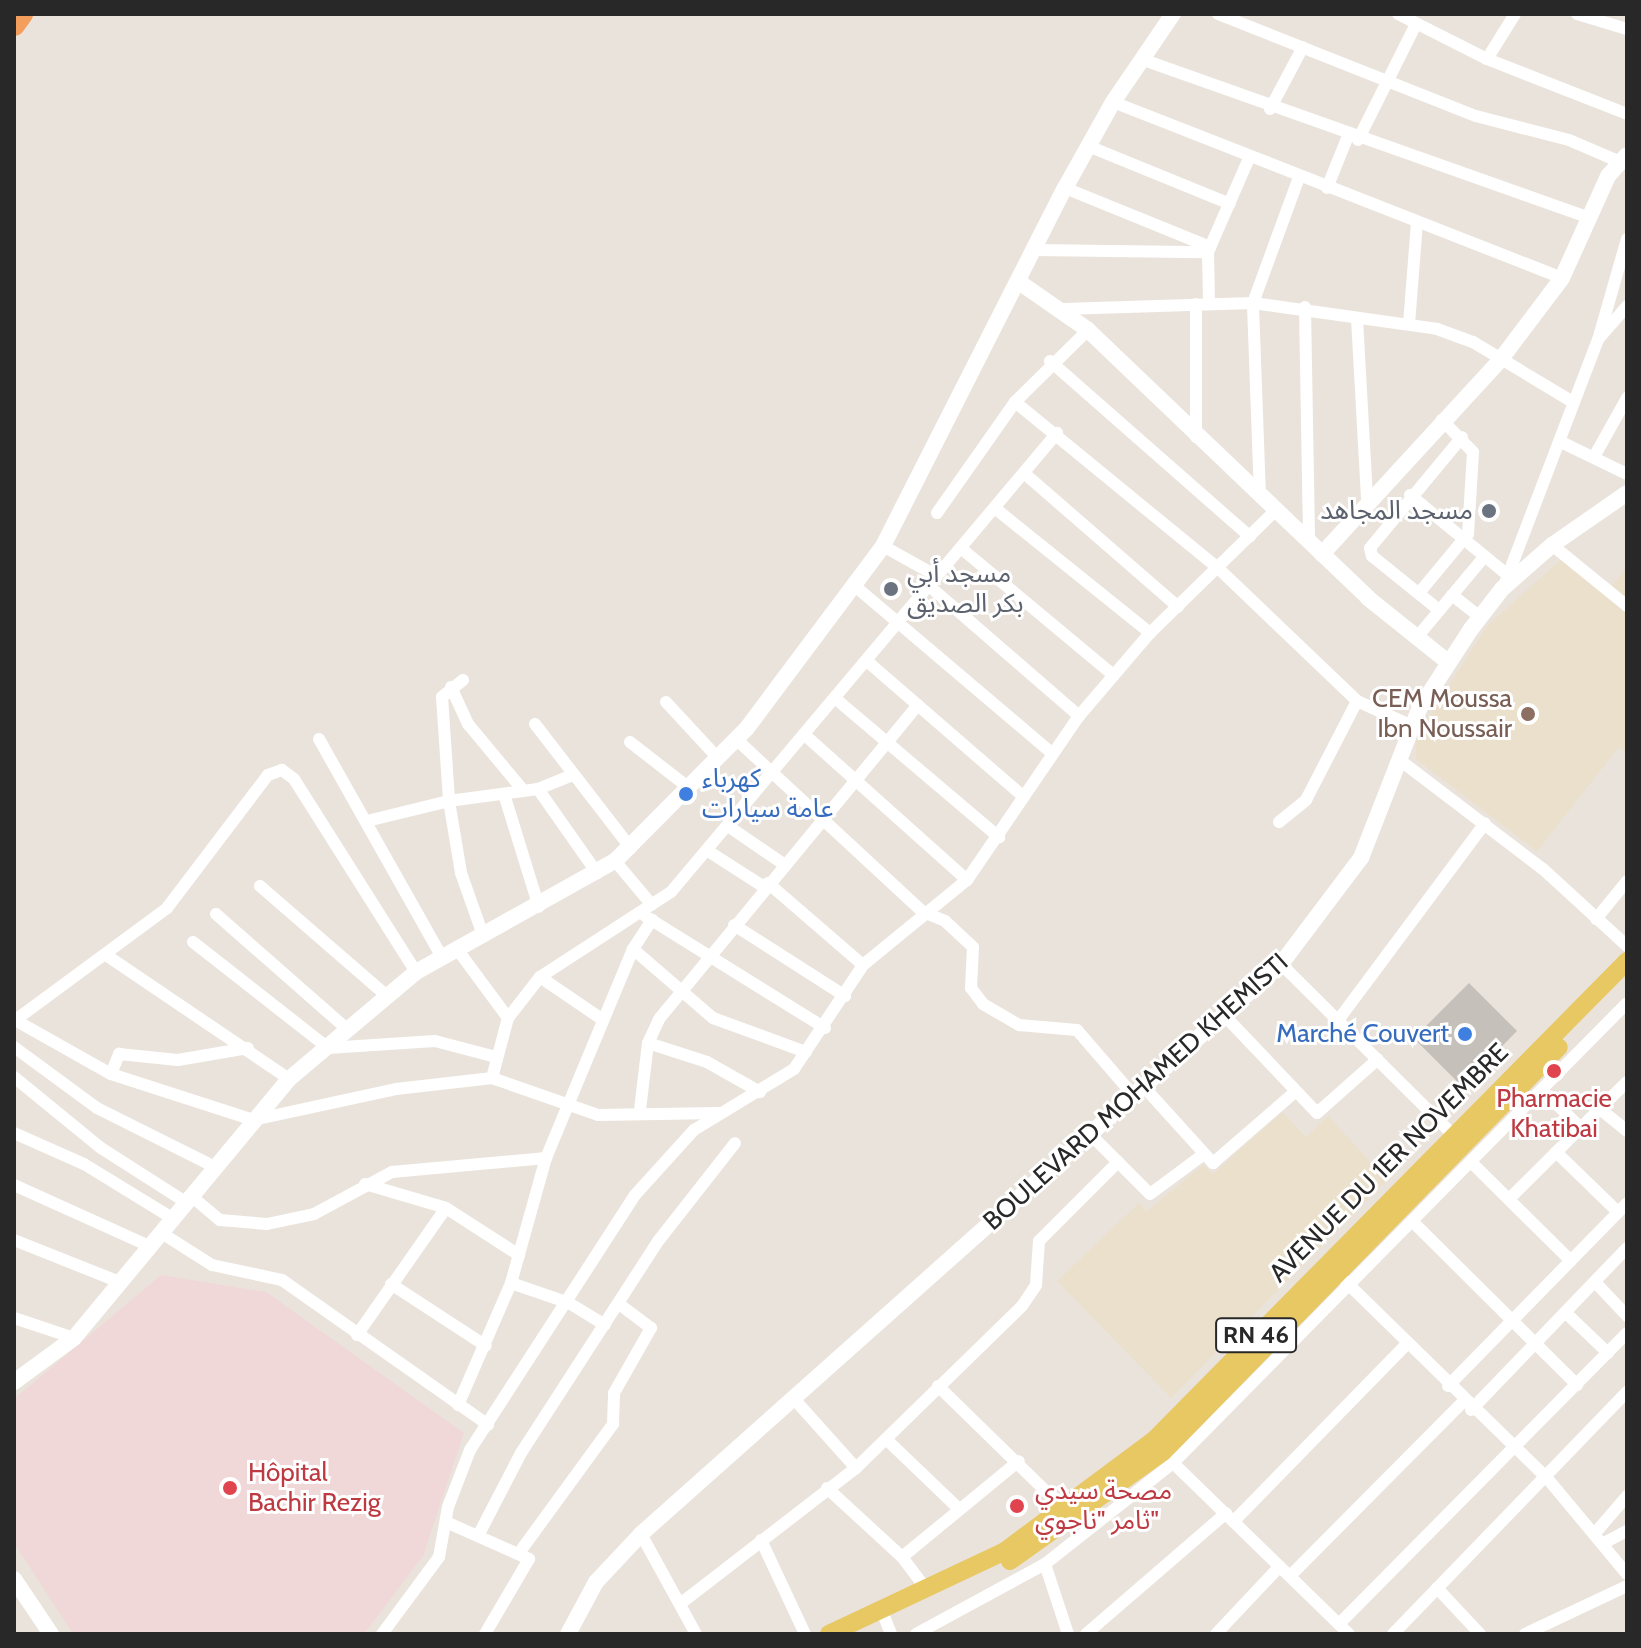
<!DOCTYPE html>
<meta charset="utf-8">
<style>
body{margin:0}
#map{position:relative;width:1641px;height:1648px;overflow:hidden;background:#eae3db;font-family:Cabin,"Noto Sans Arabic",sans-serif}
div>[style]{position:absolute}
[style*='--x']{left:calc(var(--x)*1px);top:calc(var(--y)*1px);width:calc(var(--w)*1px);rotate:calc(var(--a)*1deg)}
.education>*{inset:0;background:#ebe0cb}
.medical>*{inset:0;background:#f0d8d9}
.building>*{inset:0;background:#c5c0ba;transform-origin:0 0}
.street>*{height:12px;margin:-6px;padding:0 6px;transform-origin:6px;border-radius:6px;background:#fff}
.secondary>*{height:16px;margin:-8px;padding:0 8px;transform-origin:8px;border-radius:8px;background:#fff}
.primary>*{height:18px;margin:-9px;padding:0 9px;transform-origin:9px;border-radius:9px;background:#e7c863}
.highway>*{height:22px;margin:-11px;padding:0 11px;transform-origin:11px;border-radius:11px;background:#f39e5c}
.dots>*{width:22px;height:22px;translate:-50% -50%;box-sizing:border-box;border:4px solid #fff;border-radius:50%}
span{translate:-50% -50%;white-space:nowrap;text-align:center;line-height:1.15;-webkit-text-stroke:6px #fff;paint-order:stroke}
.shield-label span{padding:2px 6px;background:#fff;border:2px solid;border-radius:6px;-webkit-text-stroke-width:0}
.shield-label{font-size:24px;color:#282828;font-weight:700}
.worship-label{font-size:26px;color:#5b616d}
.right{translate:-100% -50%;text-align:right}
.left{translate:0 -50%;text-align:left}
.education-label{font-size:26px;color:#785e54}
.shop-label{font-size:26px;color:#366cbe}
.street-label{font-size:26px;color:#282828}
.health-label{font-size:26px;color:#be3a42}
.frame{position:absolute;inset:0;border:16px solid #282828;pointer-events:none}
</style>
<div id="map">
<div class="education">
<div style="clip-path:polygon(1567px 554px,1609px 589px,1627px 567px,1627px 753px,1619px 747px,1537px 851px,1416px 759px,1416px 737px,1487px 626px)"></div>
<div style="clip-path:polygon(1282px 1112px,1306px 1137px,1328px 1116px,1387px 1180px,1171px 1398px,1057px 1281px,1139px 1203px,1146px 1212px,1203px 1165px,1213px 1174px)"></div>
</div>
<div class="medical">
<div style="clip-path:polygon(161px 1275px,266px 1292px,464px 1433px,423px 1556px,364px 1634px,73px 1634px,14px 1543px,14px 1399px)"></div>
</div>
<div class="building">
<div style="left:1469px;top:983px;width:68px;height:78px;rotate:45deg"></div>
</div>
<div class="street">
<div style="--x:1218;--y:14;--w:277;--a:21.6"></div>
<div style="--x:1476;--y:116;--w:96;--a:14.5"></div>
<div style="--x:1569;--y:140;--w:53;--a:23.2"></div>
<div style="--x:1398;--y:14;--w:100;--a:26.8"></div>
<div style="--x:1487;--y:59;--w:150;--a:21.4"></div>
<div style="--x:1577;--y:14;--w:52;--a:16.7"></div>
<div style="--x:1141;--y:59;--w:475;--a:19.5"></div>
<div style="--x:1487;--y:59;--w:53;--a:-58.1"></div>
<div style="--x:1113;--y:102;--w:482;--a:21.4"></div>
<div style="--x:1270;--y:109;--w:70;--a:-62"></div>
<div style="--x:1358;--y:140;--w:130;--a:-63.4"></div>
<div style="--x:1088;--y:146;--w:153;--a:22.2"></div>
<div style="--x:1065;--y:188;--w:157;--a:22.1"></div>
<div style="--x:1327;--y:188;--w:56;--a:-68"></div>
<div style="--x:1034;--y:250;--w:174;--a:0.7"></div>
<div style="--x:1209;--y:303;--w:51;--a:-91.1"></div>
<div style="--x:1208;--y:252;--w:103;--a:-66.4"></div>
<div style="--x:1196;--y:304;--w:133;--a:90"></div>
<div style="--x:1305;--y:307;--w:236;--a:89"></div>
<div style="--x:1063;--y:309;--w:190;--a:-1.8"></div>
<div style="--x:1253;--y:303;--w:186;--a:8"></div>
<div style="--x:1437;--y:329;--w:38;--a:20"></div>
<div style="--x:1473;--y:342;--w:117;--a:31"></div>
<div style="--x:1357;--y:319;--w:179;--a:86.8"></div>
<div style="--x:1409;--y:324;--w:102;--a:-85.5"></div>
<div style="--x:1600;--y:337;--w:41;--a:-48.9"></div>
<div style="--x:1050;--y:361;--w:266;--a:41.3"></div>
<div style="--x:1015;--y:402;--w:262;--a:39.3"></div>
<div style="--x:1218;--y:568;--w:192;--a:43.7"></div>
<div style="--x:1357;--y:701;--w:60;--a:24.4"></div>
<div style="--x:1561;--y:442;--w:73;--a:25.9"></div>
<div style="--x:1594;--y:457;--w:68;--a:-60.8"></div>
<div style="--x:1024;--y:473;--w:204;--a:41"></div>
<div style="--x:1410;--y:495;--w:128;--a:39.3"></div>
<div style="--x:1260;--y:496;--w:193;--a:-92.1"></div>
<div style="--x:1253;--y:303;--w:134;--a:-69.9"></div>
<div style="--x:996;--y:509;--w:198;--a:38.8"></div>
<div style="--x:937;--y:513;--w:136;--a:-54.9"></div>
<div style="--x:1015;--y:402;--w:103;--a:-44.6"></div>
<div style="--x:1552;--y:545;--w:97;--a:39.1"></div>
<div style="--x:883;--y:546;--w:62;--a:29.1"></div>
<div style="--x:962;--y:549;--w:197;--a:39.8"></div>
<div style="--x:1505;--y:583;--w:260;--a:-69.1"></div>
<div style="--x:1598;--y:340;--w:105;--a:-74"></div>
<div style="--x:928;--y:585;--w:200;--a:40.9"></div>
<div style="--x:856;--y:587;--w:257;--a:40.3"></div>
<div style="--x:1419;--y:593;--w:77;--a:-50.3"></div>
<div style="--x:1468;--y:534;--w:82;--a:-86.5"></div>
<div style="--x:1473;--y:452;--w:45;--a:-134.1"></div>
<div style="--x:1452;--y:595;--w:36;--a:38"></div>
<div style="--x:1439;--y:610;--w:86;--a:-141.1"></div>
<div style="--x:1372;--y:556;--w:8;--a:-104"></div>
<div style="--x:1370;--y:548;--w:144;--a:-50.3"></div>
<div style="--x:1418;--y:636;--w:103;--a:-50.1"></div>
<div style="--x:868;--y:662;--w:206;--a:40.9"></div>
<div style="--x:463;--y:680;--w:27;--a:141"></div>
<div style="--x:442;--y:697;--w:104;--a:86.1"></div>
<div style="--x:449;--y:801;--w:73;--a:80.5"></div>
<div style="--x:461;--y:873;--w:66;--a:70.5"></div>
<div style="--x:451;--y:687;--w:41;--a:65.3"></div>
<div style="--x:468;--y:724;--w:86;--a:50.2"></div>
<div style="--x:836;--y:699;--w:214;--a:40.3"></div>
<div style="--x:666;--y:702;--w:75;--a:47.2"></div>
<div style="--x:535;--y:724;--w:157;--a:52.3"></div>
<div style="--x:806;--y:736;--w:216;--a:41.8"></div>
<div style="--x:319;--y:739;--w:250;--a:60.6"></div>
<div style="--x:736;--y:739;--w:255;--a:42.8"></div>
<div style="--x:923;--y:912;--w:24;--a:22"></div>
<div style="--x:945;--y:921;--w:38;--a:43"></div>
<div style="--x:973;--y:947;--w:41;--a:92.8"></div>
<div style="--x:971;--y:988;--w:20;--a:53"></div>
<div style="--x:983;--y:1004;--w:42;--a:30.3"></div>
<div style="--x:1019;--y:1025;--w:58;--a:4.9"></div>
<div style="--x:1077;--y:1030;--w:87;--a:49.2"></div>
<div style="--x:630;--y:742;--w:75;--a:37.9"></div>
<div style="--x:1401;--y:761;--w:178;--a:37.3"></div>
<div style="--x:1543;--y:869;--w:114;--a:42.5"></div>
<div style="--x:538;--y:789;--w:103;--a:54.9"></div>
<div style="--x:504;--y:794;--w:118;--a:72.8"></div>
<div style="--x:367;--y:821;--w:84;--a:-13.7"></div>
<div style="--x:449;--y:801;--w:90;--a:-7.7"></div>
<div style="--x:538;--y:789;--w:35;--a:-22"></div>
<div style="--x:1279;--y:822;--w:35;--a:-39"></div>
<div style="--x:1306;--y:800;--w:111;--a:-62.7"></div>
<div style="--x:728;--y:826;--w:65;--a:34.4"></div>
<div style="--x:708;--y:851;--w:67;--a:32.7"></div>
<div style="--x:615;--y:861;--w:57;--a:49.9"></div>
<div style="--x:768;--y:883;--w:125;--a:40.8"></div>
<div style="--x:260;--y:886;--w:167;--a:40.9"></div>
<div style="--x:216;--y:914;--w:174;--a:41.3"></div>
<div style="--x:645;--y:916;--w:212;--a:31.9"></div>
<div style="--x:1596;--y:919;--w:49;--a:-50.8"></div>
<div style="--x:734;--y:925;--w:132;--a:32.6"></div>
<div style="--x:193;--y:942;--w:172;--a:38.1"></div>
<div style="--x:328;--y:1048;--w:107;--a:-3.7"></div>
<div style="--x:435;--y:1041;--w:63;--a:14.7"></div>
<div style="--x:457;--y:949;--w:86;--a:53.5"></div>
<div style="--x:633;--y:949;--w:106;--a:40.8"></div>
<div style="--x:713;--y:1018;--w:99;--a:20.1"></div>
<div style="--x:106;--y:955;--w:221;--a:34.1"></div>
<div style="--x:1281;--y:964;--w:243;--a:44.8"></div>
<div style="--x:540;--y:977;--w:76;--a:34.3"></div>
<div style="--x:1224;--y:1015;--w:135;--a:46.5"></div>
<div style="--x:1317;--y:1113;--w:81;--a:-41.5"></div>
<div style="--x:1339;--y:1019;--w:244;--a:-53.3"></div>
<div style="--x:15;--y:1020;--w:110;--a:29.4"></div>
<div style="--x:111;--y:1074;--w:149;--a:17.9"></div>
<div style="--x:253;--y:1120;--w:146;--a:-12.2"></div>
<div style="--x:396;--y:1089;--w:97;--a:-6.5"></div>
<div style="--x:492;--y:1078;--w:62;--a:-75.1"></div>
<div style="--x:508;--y:1018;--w:52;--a:-52"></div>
<div style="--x:540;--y:977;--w:156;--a:-33"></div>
<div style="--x:671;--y:892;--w:600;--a:-49.94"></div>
<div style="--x:14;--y:1021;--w:190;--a:-36.4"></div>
<div style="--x:167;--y:908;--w:167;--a:-52.8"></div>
<div style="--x:268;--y:775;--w:15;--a:-20"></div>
<div style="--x:282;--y:770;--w:15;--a:37"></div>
<div style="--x:294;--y:779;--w:228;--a:57.7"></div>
<div style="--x:648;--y:1043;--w:62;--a:17.9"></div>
<div style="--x:707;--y:1062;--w:61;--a:29.5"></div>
<div style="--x:14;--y:1047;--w:103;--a:36.3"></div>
<div style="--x:97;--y:1108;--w:130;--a:26.6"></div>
<div style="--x:111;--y:1074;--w:22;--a:-68"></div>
<div style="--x:119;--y:1054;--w:59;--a:5.8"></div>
<div style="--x:178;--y:1060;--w:71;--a:-9.7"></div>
<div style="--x:14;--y:1077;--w:112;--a:39.2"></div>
<div style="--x:101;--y:1148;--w:98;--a:32.6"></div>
<div style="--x:492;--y:1078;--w:112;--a:19.2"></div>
<div style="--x:598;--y:1115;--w:120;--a:-1"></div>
<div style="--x:1144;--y:1087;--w:103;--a:47.8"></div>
<div style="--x:1213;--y:1163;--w:108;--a:-40.9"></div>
<div style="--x:1542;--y:1090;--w:54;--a:44.3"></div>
<div style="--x:1600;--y:1109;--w:35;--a:39"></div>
<div style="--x:640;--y:1110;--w:67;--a:-83.2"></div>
<div style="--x:648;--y:1043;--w:26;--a:-65"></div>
<div style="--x:659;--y:1019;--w:407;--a:-50.5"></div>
<div style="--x:14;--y:1133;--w:77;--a:23.9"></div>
<div style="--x:84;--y:1164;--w:103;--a:31.5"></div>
<div style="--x:1091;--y:1135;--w:83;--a:45"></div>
<div style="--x:1150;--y:1194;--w:67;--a:-36.5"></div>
<div style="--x:1556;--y:1152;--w:86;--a:44.1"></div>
<div style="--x:1472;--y:1163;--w:139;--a:44.7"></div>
<div style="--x:365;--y:1184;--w:84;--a:16.5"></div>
<div style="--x:446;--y:1208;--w:87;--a:32.8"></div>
<div style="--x:14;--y:1185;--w:148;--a:24.3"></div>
<div style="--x:190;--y:1195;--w:39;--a:40"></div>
<div style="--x:220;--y:1220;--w:47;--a:4.9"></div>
<div style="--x:267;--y:1224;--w:48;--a:-12"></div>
<div style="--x:314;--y:1214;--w:89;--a:-28.3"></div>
<div style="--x:392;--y:1172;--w:155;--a:-5.2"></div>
<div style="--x:1509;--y:1199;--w:166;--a:-44.8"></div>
<div style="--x:1414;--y:1223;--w:230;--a:44.8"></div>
<div style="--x:160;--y:1232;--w:62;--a:32.4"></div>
<div style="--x:212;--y:1265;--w:72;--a:12.1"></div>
<div style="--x:282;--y:1280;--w:252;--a:35.1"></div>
<div style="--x:14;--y:1240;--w:116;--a:21.7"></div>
<div style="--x:1344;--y:1280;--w:284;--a:44.3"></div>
<div style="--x:1547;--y:1478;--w:125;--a:50.2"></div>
<div style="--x:1595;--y:1282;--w:47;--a:46.7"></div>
<div style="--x:511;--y:1283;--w:61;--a:19"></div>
<div style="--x:569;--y:1303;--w:42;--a:31.4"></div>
<div style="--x:391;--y:1284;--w:113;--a:33.1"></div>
<div style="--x:1566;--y:1313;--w:58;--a:43.6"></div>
<div style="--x:14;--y:1318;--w:63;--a:18.4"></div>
<div style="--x:357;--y:1335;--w:155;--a:-55"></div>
<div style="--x:938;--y:1386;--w:179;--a:44.3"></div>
<div style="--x:1448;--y:1386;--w:256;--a:-45.6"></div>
<div style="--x:795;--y:1400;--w:91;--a:48.1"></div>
<div style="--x:458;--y:1405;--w:133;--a:-66.5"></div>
<div style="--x:511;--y:1283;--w:130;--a:-74.4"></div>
<div style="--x:546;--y:1158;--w:226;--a:-67.4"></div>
<div style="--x:633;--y:949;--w:35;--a:-57"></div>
<div style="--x:1471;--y:1410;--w:225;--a:-46.1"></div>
<div style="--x:886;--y:1439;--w:101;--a:43.8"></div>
<div style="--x:1168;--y:1458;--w:252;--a:44.2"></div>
<div style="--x:827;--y:1488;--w:102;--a:42.6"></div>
<div style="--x:902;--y:1557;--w:40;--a:53"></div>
<div style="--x:1234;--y:1521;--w:246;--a:-45.7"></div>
<div style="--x:446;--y:1522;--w:91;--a:24"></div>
<div style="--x:529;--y:1559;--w:87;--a:120.4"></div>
<div style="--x:1596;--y:1532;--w:48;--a:-49.3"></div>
<div style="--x:479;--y:1534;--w:91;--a:-62.6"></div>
<div style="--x:521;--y:1453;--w:254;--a:-57.1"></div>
<div style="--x:659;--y:1240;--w:123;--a:-51.9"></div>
<div style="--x:641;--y:1534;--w:114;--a:61.2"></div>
<div style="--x:761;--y:1540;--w:104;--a:64.9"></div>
<div style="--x:1604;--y:1543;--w:26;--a:-28"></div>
<div style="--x:519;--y:1553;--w:160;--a:-53.9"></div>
<div style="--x:613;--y:1424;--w:31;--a:-88"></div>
<div style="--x:614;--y:1393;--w:75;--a:-60.4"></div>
<div style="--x:651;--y:1328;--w:40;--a:-143"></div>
<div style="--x:902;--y:1557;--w:151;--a:-39.4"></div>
<div style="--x:1045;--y:1564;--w:74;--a:71.8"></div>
<div style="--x:1290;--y:1576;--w:245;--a:-45.2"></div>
<div style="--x:1437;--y:1588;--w:63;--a:46.9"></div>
<div style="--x:680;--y:1604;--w:222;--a:-37.7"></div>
<div style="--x:856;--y:1468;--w:232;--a:-44.3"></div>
<div style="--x:1022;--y:1306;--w:25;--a:-56"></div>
<div style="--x:1036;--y:1285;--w:44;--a:-86.1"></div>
<div style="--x:1039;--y:1241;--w:112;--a:-45"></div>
<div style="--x:881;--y:1609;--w:27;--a:68"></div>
<div style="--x:1339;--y:1624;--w:409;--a:-45.3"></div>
<div style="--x:382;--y:1634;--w:96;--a:-53.5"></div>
<div style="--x:439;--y:1557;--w:51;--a:-79.8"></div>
<div style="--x:448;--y:1507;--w:61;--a:-68.9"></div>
<div style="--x:470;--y:1450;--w:304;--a:-57.1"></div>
<div style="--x:635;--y:1195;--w:88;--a:-47.8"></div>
<div style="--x:694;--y:1130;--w:117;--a:-31.4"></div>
<div style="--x:794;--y:1069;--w:125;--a:-56.4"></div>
<div style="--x:863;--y:965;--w:134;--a:-39.3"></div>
<div style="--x:967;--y:880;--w:199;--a:-55.7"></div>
<div style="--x:1079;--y:716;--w:109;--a:-49.5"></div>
<div style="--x:1150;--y:633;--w:175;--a:-44.3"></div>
<div style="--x:916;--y:1634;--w:147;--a:-28.5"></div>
<div style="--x:1045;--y:1564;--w:163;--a:-38.3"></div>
<div style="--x:1173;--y:1463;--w:646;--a:-45.38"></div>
<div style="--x:1086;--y:1634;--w:185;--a:-40.8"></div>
<div style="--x:1216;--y:1634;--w:93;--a:-46.7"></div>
<div style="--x:1393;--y:1634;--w:337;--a:-46"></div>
<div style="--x:1525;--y:1634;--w:113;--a:-25.2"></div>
</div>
<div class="secondary">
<div style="--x:1019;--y:282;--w:84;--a:34.8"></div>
<div style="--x:1088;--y:330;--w:388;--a:43.7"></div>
<div style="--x:1368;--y:598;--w:102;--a:38.7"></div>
<div style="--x:1322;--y:554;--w:265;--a:-47.4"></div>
<div style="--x:1501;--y:359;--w:101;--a:-53"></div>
<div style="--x:1562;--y:278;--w:112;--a:-65.7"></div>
<div style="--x:1608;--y:176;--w:28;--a:-48"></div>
<div style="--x:14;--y:1382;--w:74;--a:-36.3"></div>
<div style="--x:74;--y:1338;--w:337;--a:-50.3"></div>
<div style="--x:289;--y:1079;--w:166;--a:-40.1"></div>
<div style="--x:416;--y:972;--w:228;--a:-29.2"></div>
<div style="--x:615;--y:861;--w:187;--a:-45.2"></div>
<div style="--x:747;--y:728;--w:227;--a:-53.2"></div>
<div style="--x:883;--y:546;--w:402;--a:-63.1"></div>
<div style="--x:1065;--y:188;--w:98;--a:-60.8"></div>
<div style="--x:1113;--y:102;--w:107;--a:-55.7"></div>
<div style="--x:14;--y:1579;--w:66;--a:56.1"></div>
<div style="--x:568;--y:1634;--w:59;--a:-61.7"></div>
<div style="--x:596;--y:1582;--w:66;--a:-46.8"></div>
<div style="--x:641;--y:1534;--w:857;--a:-41.69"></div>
<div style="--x:1281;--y:964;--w:133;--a:-53"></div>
<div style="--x:1361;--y:858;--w:160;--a:-68.7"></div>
<div style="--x:1419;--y:709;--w:95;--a:-57"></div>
<div style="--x:1471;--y:629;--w:51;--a:-52.2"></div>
<div style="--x:1502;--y:589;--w:67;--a:-41.3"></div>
<div style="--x:1552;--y:545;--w:91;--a:-34.7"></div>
</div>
<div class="primary">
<div style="--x:1010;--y:1561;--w:188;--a:-35.5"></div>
<div style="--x:1163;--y:1452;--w:566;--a:-45.64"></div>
<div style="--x:829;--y:1634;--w:195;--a:-25.2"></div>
<div style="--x:1005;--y:1551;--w:187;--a:-36.7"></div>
<div style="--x:1155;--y:1439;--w:672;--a:-45.36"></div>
</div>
<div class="highway">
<div style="--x:14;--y:25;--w:14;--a:-54"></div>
</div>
<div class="dots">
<div style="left:1489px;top:511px;background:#6b7280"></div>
<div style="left:891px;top:589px;background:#6b7280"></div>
<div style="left:1528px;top:714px;background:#8d6e63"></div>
<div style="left:686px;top:794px;background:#3f7fe0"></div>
<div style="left:1465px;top:1034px;background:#3f7fe0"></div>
<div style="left:1554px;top:1071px;background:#e0444e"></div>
<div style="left:230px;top:1488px;background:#e0444e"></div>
<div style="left:1017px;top:1506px;background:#e0444e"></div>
</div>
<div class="shield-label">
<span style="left:1256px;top:1335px">RN 46</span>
</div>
<div class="worship-label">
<span class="right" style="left:1473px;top:511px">مسجد المجاهد</span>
<span class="left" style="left:907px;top:589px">مسجد أبي<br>بكر الصديق</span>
</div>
<div class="education-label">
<span class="right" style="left:1512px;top:714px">CEM Moussa<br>Ibn Noussair</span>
</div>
<div class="shop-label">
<span class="left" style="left:702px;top:794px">كهرباء<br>عامة سيارات</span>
<span class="right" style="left:1449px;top:1034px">Marché Couvert</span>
</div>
<div class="street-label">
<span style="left:1136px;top:1092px;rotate:-42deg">BOULEVARD MOHAMED KHEMISTI</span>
<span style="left:1389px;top:1163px;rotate:-45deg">AVENUE DU 1ER NOVEMBRE</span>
</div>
<div class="health-label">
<span style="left:1554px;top:1114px">Pharmacie<br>Khatibai</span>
<span class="left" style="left:248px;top:1488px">Hôpital<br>Bachir Rezig</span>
<span class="left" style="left:1035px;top:1506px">مصحة سيدي<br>ثامر "ناجوي"</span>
</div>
<div class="frame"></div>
</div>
